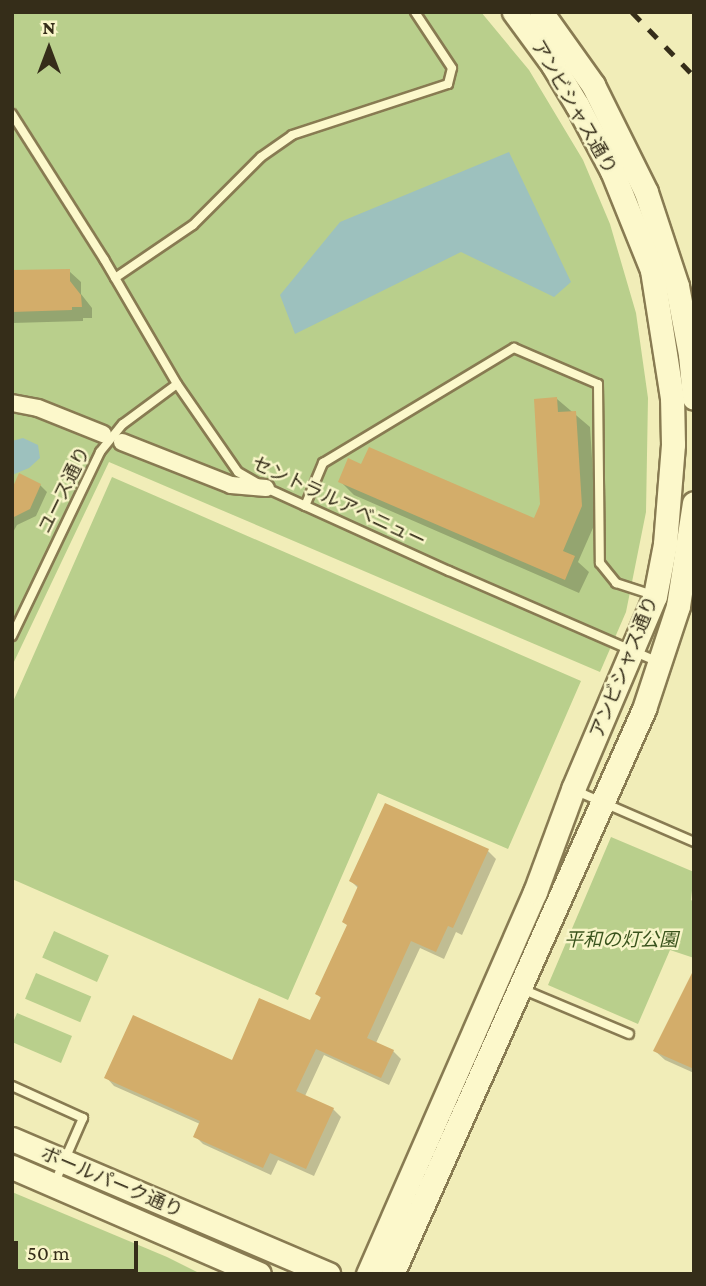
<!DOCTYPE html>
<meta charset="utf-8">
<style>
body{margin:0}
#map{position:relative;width:706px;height:1286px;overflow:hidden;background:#f1edb8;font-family:"Crimson Pro","Noto Sans JP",serif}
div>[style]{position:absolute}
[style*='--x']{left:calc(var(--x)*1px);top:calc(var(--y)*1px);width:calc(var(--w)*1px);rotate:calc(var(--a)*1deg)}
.green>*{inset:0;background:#b9cf8c;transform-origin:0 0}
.water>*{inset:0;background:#9dc1be}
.shadow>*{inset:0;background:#0003}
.building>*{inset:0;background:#d3ad6a}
.roads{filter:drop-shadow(2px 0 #887b52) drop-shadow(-2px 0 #887b52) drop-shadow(0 2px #887b52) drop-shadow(0 -2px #887b52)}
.lane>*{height:8px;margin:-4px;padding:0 4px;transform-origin:4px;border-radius:4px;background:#fcf8cb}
.street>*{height:16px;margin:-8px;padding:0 8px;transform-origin:8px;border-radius:8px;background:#fcf8cb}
.secondary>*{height:23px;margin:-11.5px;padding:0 11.5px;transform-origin:11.5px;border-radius:11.5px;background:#fcf8cb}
.rail>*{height:5px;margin-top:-2.5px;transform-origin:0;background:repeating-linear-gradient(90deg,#352d19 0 12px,transparent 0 24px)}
span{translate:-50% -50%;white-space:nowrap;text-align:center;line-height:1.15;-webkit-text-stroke:5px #f8f5c8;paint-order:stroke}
.street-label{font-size:19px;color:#352d19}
.park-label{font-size:19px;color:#3a541d;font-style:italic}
.frame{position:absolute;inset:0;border:14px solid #352d19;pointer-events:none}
.north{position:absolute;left:14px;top:14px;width:70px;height:70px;-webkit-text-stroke:5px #f8f5c8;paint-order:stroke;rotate:0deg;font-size:19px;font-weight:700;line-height:28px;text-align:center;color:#352d19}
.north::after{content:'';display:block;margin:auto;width:24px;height:32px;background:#352d19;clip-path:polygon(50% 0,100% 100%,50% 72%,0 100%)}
.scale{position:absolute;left:14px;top:1241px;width:124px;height:32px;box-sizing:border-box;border:4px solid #352d19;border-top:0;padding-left:9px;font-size:21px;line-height:24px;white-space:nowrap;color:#352d19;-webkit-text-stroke:5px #f8f5c8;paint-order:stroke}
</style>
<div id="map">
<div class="green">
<div style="clip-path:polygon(12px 12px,481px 12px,529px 70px,583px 160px,610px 224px,636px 313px,648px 398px,646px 512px,626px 612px,600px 672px,109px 462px,12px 666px)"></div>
<div style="clip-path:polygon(112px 477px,581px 681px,508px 849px,378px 793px,288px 1000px,12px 879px,12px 704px)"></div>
<div style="clip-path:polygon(611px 837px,694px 872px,691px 900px,694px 902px,694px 958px,670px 950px,638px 1024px,548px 985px)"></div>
<div style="left:54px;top:931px;width:60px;height:29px;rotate:24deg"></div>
<div style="left:36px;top:973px;width:60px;height:28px;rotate:23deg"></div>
<div style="clip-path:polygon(17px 1013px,72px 1036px,61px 1063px,12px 1042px,12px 1025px)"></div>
<div style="clip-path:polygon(12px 1192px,167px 1257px,201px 1274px,12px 1274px)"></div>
</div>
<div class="water">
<div style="clip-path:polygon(509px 152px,571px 282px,554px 297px,461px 252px,295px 334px,280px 295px,340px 222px)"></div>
<div style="clip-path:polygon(23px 438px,38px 445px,40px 458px,29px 468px,12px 475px,12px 441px)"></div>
</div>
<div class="shadow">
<div style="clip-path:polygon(69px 271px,81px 282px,81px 294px,92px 308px,92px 318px,83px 318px,83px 321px,12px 323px,12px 272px)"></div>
<div style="clip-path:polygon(557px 399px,590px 427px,596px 521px,578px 562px,589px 572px,579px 593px,354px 495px,340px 481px,535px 521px,542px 504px)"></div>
<div style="clip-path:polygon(40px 485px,47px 492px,36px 516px,17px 525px,12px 534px,12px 493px)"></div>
<div style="clip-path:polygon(488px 851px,496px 859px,462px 935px,456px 932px,444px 959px,420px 948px,376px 1043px,393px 1051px,401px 1059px,389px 1085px,324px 1055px,305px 1096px,333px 1109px,341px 1117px,314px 1176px,278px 1160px,271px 1175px,203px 1144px,195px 1136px,200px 1124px,114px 1086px,106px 1077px,233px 1063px,311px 1022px,322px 999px,317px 994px,348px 926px,359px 889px,351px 881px)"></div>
<div style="clip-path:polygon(694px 973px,694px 1073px,665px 1060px,655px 1051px)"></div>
</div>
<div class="building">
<div style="clip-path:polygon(70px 269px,70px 281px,81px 295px,82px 307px,72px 307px,72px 310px,12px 312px,12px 270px)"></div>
<div style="clip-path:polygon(557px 397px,558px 412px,576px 411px,582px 506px,563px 551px,575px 556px,565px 580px,338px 482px,348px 458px,361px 464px,369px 447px,534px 518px,540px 504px,534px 399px)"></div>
<div style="clip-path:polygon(19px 473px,41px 484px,30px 509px,12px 518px,12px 489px)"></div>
<div style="clip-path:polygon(385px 803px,489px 849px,453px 928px,448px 926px,436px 952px,411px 941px,367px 1038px,394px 1050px,381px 1078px,316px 1049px,296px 1091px,334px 1108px,306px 1169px,270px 1153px,263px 1168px,193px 1137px,200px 1121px,104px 1078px,133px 1015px,232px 1060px,259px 998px,310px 1020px,321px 997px,315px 994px,347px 925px,342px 922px,358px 886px,349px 881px)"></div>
<div style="clip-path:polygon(694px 969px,694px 1069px,653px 1051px)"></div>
</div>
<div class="roads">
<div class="lane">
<div style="--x:12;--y:114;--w:172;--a:57.6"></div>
<div style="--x:104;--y:259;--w:145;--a:59.7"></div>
<div style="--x:177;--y:384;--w:107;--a:55.3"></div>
<div style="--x:238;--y:472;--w:32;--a:30"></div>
<div style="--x:266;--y:488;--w:201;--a:24.4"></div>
<div style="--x:449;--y:571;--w:228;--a:23.5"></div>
<div style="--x:115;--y:278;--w:94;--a:-34.2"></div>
<div style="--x:193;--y:225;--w:96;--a:-45"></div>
<div style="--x:261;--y:157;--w:38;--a:-35"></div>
<div style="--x:292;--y:135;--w:164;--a:-18.1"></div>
<div style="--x:448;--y:84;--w:16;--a:-76"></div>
<div style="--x:452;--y:68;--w:67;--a:-123.5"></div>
<div style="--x:305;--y:506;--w:47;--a:-67.3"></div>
<div style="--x:323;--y:463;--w:223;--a:-31.1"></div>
<div style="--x:514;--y:348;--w:91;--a:23.2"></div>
<div style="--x:598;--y:384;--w:179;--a:89.4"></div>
<div style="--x:600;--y:563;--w:26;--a:51"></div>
<div style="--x:616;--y:583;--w:38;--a:18"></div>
<div style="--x:12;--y:636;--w:204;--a:-64.4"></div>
<div style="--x:100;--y:452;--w:36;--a:-51"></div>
<div style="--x:123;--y:424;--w:67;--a:-36.5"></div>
<div style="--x:574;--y:790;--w:131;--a:23.4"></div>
<div style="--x:522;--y:989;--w:116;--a:22.8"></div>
<div style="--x:12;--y:1086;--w:78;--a:24.3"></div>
<div style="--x:83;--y:1118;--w:70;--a:113.6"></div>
</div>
<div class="street">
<div style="--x:12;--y:403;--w:26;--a:11"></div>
<div style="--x:38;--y:408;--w:70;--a:21.8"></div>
<div style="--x:122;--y:442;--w:117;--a:21.5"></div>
<div style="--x:231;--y:485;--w:35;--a:5"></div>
</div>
<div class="secondary">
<div style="--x:541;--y:12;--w:90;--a:54.5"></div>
<div style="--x:593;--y:85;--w:119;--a:63.6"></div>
<div style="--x:646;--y:192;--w:99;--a:71.7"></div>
<div style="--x:677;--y:286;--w:69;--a:79.2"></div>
<div style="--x:690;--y:354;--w:44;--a:84.8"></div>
<div style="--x:12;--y:1139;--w:344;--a:23.1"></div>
<div style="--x:12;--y:1167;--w:269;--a:23.4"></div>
<div style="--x:368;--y:1274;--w:417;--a:-66.4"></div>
<div style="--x:535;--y:892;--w:110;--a:-69.7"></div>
<div style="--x:573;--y:789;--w:210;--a:-67"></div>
<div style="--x:655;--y:596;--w:53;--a:-79.1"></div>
<div style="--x:665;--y:544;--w:100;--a:-85.4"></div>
<div style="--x:673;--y:444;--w:46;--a:-91.2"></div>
<div style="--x:672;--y:398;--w:130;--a:-98.9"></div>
<div style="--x:652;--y:270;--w:107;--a:-112"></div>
<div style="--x:612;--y:171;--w:75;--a:-117.9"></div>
<div style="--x:577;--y:105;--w:47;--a:-121"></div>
<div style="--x:553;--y:65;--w:66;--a:-126.3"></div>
<div style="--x:392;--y:1274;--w:619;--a:-65.96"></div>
<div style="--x:644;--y:709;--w:108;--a:-71.7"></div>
<div style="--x:678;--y:606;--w:104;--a:-81.2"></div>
</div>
</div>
<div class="rail">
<div style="--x:632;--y:12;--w:89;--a:45.9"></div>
</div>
<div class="street-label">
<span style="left:574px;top:107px;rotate:60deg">アンビシャス通り</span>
<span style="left:64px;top:490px;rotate:-64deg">ユース通り</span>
<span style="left:339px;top:502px;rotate:25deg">セントラルアベニュー</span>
<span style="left:624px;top:667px;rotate:-68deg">アンビシャス通り</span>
<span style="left:112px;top:1182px;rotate:23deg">ボールパーク通り</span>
</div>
<div class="park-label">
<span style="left:621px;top:940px">平和の灯公園</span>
</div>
<div class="frame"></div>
<div class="north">N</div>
<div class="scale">50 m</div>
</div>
